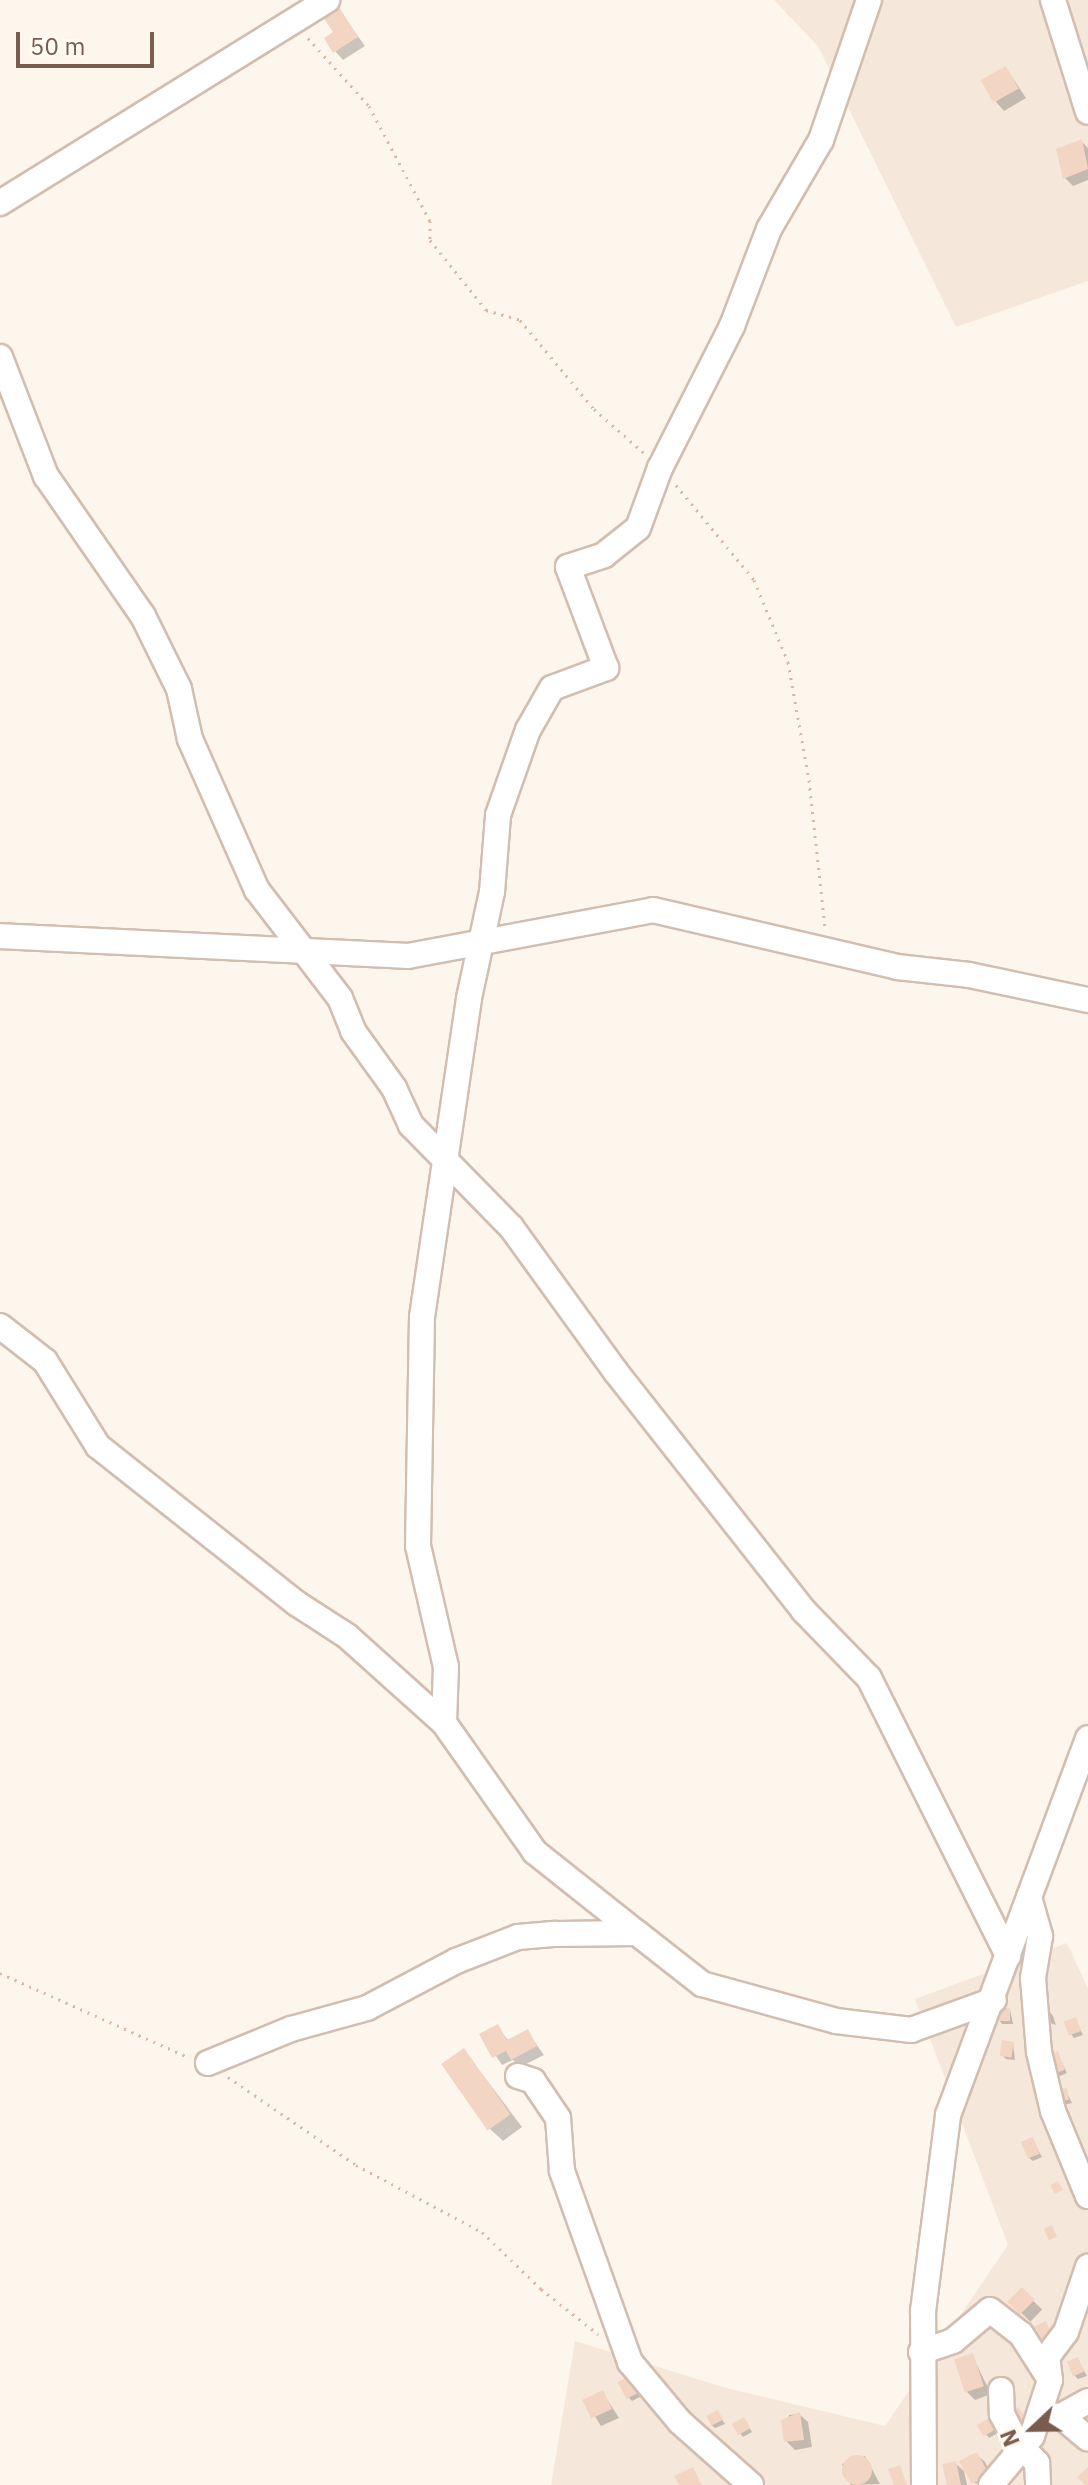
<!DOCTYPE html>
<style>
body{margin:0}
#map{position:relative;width:1088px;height:2485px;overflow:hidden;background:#fdf6ec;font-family:"IBM Plex Sans",sans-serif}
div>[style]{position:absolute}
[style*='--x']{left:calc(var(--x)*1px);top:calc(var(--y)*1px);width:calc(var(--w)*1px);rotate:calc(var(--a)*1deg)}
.residential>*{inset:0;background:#f5e8da}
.shadow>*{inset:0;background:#0003;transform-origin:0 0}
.building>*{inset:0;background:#f3d5c3;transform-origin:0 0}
.round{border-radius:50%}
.path>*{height:3px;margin-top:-1.5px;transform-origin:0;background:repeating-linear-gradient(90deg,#d9b8a5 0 2px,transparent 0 8px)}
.roads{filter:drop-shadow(2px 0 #d1beb0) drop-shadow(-2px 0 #d1beb0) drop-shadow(0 2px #d1beb0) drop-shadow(0 -2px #d1beb0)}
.minor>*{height:24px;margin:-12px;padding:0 12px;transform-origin:12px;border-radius:12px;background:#fff}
span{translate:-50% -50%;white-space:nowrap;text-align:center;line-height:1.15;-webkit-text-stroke:6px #fffaf3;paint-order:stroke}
.north{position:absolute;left:992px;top:2389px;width:80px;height:80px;-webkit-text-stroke:6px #fffaf3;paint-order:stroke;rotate:248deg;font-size:22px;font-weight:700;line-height:32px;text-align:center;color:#7a5c4d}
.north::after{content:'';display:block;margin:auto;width:28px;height:36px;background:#7a5c4d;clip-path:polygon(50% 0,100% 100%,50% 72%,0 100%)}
.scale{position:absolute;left:16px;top:32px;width:138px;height:36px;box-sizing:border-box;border:4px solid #7a5c4d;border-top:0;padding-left:10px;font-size:24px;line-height:28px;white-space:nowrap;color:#7a5c4d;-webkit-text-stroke:6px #fffaf3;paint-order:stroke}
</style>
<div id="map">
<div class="residential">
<div style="clip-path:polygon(774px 0,1088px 0,1088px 281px,956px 327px,818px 46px)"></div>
<div style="clip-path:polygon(1067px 1943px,1088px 1989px,1088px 2485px,551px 2485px,575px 2341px,726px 2388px,885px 2426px,1008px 2245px,915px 1999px)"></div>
</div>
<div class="shadow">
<div style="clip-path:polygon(338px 9px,365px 46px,343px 60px,335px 51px)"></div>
<div style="clip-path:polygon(1006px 68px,1026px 98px,1004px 111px,996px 102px)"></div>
<div style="clip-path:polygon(1082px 142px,1088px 148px,1088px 180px,1073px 186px,1065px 178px)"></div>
<div style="clip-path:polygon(1010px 2010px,1013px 2024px,1002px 2024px,999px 2020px)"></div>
<div style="clip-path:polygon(1050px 2012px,1053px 2016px,1056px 2025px,1047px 2022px,1045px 2013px)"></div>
<div style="clip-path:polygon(1076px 2020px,1083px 2035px,1074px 2038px,1071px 2034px)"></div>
<div style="clip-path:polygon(497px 2027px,509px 2041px,527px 2031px,544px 2055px,520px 2067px,513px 2060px,502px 2065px,482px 2035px)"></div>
<div style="clip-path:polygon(1013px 2043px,1015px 2060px,1006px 2059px,1002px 2055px)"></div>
<div style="clip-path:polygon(464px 2050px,522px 2127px,503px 2141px,490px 2129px)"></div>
<div style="clip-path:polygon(1057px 2053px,1067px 2073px,1060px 2076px,1056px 2073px)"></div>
<div style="clip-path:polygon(1066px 2091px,1072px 2103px,1064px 2105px,1060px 2101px)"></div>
<div style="clip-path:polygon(1033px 2140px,1042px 2157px,1033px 2161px,1029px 2158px)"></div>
<div style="left:1022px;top:2290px;width:28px;height:17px;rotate:44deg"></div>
<div style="clip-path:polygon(972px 2355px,991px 2394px,975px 2400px,966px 2391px)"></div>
<div style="clip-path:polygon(1078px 2360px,1087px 2376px,1078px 2379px,1075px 2376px)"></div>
<div style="clip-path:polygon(632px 2382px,640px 2397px,632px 2401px,629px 2398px)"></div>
<div style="clip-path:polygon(603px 2393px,619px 2418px,601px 2426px,585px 2401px)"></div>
<div style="clip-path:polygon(718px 2413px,725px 2424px,715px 2428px,711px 2425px)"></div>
<div style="clip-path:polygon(799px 2414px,808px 2422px,812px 2447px,795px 2450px,786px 2441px,789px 2415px)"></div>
<div style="clip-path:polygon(992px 2419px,1001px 2431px,989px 2438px,980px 2426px)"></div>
<div style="clip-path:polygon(747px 2423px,752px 2432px,743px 2437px,740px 2433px)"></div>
<div style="clip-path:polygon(976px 2454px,985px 2462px,997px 2485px,974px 2483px)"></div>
<div style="clip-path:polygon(865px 2456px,880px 2484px,851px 2485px,842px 2464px)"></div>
<div style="clip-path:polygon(955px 2463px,964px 2471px,967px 2485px,949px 2485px)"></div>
</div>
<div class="building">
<div style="clip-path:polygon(339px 7px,358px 37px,333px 53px,324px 38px,333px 32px,323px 17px)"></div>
<div style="left:1006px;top:66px;width:26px;height:29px;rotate:61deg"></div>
<div style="clip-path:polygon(1082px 139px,1088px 169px,1063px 179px,1056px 149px)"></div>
<div style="left:997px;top:2008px;width:13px;height:13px"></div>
<div style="left:1076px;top:2017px;width:15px;height:13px;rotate:70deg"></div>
<div style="clip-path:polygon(498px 2024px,507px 2040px,528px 2029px,537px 2046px,511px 2060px,506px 2051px,492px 2058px,479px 2034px)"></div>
<div style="left:1002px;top:2040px;width:12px;height:16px;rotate:9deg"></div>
<div style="left:464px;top:2048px;width:81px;height:28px;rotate:55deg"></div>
<div style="left:1058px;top:2051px;width:20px;height:12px;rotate:70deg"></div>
<div style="left:1067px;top:2088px;width:12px;height:11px;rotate:81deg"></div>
<div style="left:1033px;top:2137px;width:18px;height:13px;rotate:68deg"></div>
<div style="left:1058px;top:2181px;width:10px;height:9px;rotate:61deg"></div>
<div style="left:1052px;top:2225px;width:13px;height:9px;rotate:67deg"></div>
<div style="left:1022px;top:2287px;width:18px;height:21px;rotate:45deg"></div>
<div style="left:1046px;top:2321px;width:20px;height:21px;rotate:66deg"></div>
<div style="left:973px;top:2353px;width:35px;height:20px;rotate:72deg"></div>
<div style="left:1078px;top:2357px;width:16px;height:12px;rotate:68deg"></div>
<div style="left:629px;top:2376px;width:19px;height:13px;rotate:62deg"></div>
<div style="left:603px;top:2390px;width:21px;height:23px;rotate:65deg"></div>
<div style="left:1018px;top:2407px;width:23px;height:12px;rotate:52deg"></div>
<div style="left:718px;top:2410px;width:11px;height:13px;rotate:63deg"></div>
<div style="clip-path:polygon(800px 2412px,804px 2440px,784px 2442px,781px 2420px)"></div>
<div style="left:992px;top:2416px;width:13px;height:18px;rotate:58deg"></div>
<div style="left:744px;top:2417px;width:13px;height:14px;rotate:61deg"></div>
<div style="clip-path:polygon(977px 2452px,992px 2480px,980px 2485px,978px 2481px,972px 2484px,959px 2461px)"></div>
<div class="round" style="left:842px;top:2455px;width:30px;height:30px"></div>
<div style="clip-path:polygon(956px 2461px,961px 2485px,947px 2485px,942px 2464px)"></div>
<div style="clip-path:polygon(900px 2465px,907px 2485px,894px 2485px,888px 2469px)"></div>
<div style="clip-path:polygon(693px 2467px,702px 2485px,679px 2485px,674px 2476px)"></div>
<div style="clip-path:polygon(1088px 2467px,1088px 2485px,1085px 2485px,1077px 2477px)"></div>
</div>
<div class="path">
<div style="--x:308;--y:38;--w:91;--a:48.1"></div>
<div style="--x:369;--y:106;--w:130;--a:62.1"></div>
<div style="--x:430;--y:221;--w:19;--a:90"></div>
<div style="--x:430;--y:240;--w:90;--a:51.3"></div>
<div style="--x:486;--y:310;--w:35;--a:16"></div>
<div style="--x:520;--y:320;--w:116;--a:50.3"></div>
<div style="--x:594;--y:409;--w:68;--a:41.4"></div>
<div style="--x:676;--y:485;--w:123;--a:50.6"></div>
<div style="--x:754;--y:580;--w:89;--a:67.5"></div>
<div style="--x:788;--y:662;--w:120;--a:79.9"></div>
<div style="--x:809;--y:780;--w:148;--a:83.8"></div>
<div style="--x:0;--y:1973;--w:208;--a:24.1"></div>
<div style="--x:228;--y:2077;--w:155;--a:34.5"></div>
<div style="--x:356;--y:2165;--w:143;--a:28"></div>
<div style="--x:482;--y:2232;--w:82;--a:44"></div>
<div style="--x:541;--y:2289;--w:73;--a:38.3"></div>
</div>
<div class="roads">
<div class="minor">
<div style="--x:1053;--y:0;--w:117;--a:72.6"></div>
<div style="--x:0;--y:203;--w:385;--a:-31.8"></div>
<div style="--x:0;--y:357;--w:128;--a:68.9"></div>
<div style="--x:46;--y:476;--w:170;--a:55.3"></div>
<div style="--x:143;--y:616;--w:81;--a:63.7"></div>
<div style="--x:179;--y:689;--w:51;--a:77.6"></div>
<div style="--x:190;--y:739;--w:165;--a:66.1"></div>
<div style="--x:257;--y:890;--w:136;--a:52.5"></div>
<div style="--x:340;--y:998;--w:35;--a:68"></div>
<div style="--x:353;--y:1031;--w:70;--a:54.3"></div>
<div style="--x:394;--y:1088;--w:41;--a:65.3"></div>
<div style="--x:411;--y:1125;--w:143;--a:45.6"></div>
<div style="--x:511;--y:1227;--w:179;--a:54.1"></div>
<div style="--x:616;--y:1372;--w:304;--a:51.8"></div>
<div style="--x:804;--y:1611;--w:93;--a:45.9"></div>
<div style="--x:869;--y:1678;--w:311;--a:63.4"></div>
<div style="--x:0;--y:936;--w:408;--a:2.8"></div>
<div style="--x:408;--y:956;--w:249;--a:-10.6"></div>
<div style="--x:653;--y:910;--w:251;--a:13.1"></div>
<div style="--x:897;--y:967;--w:72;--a:6.3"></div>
<div style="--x:969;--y:975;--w:122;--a:11.9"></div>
<div style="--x:0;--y:1326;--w:57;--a:37.9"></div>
<div style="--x:45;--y:1361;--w:100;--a:58.1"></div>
<div style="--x:98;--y:1446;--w:253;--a:38.4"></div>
<div style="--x:296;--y:1603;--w:61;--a:32.9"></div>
<div style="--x:347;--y:1636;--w:130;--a:41.9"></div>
<div style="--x:444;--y:1723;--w:158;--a:54.8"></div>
<div style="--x:535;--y:1852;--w:130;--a:38.5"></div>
<div style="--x:444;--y:1723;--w:56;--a:-88"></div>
<div style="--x:446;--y:1667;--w:124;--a:-103"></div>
<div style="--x:418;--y:1546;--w:229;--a:-89"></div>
<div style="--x:422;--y:1317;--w:322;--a:-81.6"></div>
<div style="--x:469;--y:998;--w:108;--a:-77.8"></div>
<div style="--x:492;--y:892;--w:77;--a:-85.5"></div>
<div style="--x:498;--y:815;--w:90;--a:-70.6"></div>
<div style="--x:528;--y:730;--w:48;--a:-60.3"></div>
<div style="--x:552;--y:688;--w:58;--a:-20.3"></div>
<div style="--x:606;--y:668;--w:108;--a:-110.6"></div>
<div style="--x:568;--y:567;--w:38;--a:-18"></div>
<div style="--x:604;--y:555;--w:43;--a:-38.5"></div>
<div style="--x:638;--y:528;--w:64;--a:-69.9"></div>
<div style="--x:660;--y:468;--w:159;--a:-63.1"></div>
<div style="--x:732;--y:326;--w:104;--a:-69.1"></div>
<div style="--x:769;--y:229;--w:103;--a:-59.7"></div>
<div style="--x:821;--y:140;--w:148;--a:-71.1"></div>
<div style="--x:1029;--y:1897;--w:41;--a:74.2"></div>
<div style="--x:1040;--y:1936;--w:43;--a:99.5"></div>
<div style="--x:1033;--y:1978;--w:74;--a:85.4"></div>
<div style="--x:1039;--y:2052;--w:61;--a:76.7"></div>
<div style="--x:1053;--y:2111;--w:92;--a:67.6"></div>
<div style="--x:208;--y:2063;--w:90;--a:-22.3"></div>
<div style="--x:291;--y:2029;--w:79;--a:-15.4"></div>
<div style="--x:367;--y:2008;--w:101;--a:-27.8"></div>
<div style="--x:456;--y:1961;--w:66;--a:-21.2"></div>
<div style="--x:518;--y:1937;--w:38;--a:-5"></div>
<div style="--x:556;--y:1934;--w:81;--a:-0.7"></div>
<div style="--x:637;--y:1933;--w:83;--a:38.1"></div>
<div style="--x:702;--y:1984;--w:139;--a:15.4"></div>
<div style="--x:836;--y:2021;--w:76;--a:6.8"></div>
<div style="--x:911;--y:2030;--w:88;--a:-19.9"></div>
<div style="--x:518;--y:2076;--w:16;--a:18"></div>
<div style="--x:533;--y:2081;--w:45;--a:56"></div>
<div style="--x:558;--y:2118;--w:53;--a:85.7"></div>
<div style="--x:562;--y:2171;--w:203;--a:70.4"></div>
<div style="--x:630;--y:2362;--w:78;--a:50.2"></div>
<div style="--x:680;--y:2422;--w:95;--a:41.6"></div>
<div style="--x:921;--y:2352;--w:34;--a:-19"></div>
<div style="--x:953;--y:2341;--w:48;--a:-40"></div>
<div style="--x:990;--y:2310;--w:39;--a:38"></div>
<div style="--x:1021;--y:2334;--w:52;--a:57.5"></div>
<div style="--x:1001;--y:2390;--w:24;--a:88"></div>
<div style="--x:1002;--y:2414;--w:29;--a:63"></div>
<div style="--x:1015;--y:2440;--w:32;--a:46"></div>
<div style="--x:1037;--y:2463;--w:22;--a:87"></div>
<div style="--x:1040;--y:2415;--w:21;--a:3"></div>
<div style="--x:1061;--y:2416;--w:31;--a:-29"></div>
<div style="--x:1061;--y:2416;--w:35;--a:40"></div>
<div style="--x:924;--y:2485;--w:174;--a:-90.3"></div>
<div style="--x:923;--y:2311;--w:198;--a:-82.7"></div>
<div style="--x:948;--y:2115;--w:402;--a:-69.6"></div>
<div style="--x:991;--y:2485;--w:64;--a:-50.1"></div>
<div style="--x:1032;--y:2436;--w:59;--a:-72.2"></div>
<div style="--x:1050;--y:2380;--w:23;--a:-97"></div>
<div style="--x:1047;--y:2357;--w:31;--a:-53"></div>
<div style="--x:1066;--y:2332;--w:69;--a:-71.3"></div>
</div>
</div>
<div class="north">N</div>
<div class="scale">50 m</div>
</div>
